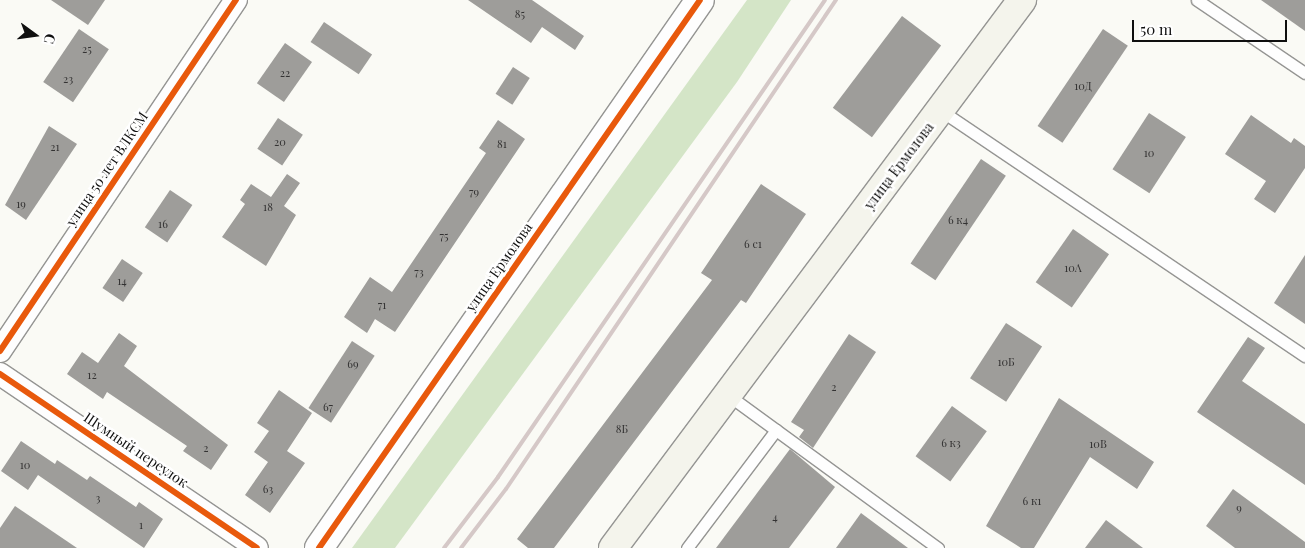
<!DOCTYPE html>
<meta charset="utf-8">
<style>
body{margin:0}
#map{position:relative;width:1305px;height:548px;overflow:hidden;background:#fafaf5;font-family:"Playfair Display",serif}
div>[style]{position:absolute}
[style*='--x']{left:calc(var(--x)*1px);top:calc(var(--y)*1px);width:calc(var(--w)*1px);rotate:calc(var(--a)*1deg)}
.forest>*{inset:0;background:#d4e5c7}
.building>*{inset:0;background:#9e9d9a;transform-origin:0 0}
.roads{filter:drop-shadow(1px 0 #959593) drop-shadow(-1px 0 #959593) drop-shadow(0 1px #959593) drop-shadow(0 -1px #959593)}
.service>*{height:11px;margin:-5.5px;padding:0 5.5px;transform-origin:5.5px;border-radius:5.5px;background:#fefefe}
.minor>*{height:22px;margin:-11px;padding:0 11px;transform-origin:11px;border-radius:11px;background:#fefefe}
.tertiary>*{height:28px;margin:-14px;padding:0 14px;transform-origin:14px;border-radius:14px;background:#fefefe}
.secondary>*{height:28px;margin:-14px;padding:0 14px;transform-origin:14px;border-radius:14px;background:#f4f4ec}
.rail>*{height:4px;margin:-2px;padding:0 2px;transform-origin:2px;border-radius:2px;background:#d5c8c7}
.cycleway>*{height:6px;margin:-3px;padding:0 3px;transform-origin:3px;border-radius:3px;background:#e8590c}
span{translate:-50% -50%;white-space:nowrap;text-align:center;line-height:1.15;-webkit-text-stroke:5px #fff;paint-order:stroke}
.number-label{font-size:11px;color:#333232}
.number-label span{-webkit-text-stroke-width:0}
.street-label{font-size:14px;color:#0f0f0f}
.north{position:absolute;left:10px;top:10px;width:50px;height:50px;-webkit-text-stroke:4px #fff;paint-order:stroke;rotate:104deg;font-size:14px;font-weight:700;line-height:20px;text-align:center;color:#0f0f0f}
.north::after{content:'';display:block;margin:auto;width:18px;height:22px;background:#0f0f0f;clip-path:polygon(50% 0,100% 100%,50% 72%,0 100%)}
.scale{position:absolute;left:1132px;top:20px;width:155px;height:22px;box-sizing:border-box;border:2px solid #0f0f0f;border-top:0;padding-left:6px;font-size:15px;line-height:18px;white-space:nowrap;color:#0f0f0f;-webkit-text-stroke:4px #fff;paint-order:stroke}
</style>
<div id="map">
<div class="forest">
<div style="clip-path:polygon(747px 0,791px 0,737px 82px,395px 548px,352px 548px)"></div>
</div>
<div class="building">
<div style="clip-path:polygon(51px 0,105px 0,88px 25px)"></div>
<div style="clip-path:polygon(468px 0,532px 0,584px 36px,575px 50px,542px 27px,531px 43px)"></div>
<div style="clip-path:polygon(1261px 0,1305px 0,1305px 31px)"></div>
<div style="left:902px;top:16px;width:49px;height:115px;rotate:37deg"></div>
<div style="left:324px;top:22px;width:58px;height:24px;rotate:34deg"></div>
<div style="left:79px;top:29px;width:36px;height:64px;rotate:34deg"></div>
<div style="left:1103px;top:29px;width:30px;height:117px;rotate:34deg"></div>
<div style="left:285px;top:43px;width:33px;height:49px;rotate:35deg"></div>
<div style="left:513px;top:67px;width:20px;height:32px;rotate:33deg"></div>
<div style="left:1149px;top:113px;width:44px;height:67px;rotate:33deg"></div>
<div style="clip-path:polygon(1251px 115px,1291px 143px,1294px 138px,1305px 146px,1305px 168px,1275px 213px,1254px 199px,1266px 181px,1225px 154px)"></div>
<div style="left:278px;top:118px;width:30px;height:37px;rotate:34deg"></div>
<div style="clip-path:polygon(498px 120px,525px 139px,395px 332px,375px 319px,367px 333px,344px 317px,370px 277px,392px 292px,486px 153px,479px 148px)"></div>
<div style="clip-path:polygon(49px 126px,77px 144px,26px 220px,5px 205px)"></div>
<div style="left:981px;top:159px;width:30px;height:126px;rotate:34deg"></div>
<div style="clip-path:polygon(287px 174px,300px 183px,284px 206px,296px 215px,266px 266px,222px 237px,245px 204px,240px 200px,251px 184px,271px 197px)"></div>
<div style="clip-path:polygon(761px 184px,806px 214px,746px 303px,741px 300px,554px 548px,528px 548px,517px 539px,712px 280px,701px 273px)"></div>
<div style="left:170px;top:190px;width:27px;height:45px;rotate:34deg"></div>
<div style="left:1073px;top:229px;width:44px;height:65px;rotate:35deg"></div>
<div style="clip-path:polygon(1305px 255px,1305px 324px,1274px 303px)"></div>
<div style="left:122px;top:259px;width:25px;height:35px;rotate:34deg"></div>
<div style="left:1006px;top:323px;width:43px;height:66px;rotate:33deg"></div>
<div style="clip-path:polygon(119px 333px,137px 346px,124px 366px,228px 445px,211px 470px,183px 451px,187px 446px,107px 392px,103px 399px,67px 374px,82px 352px,98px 363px)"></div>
<div style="clip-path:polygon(849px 334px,876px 352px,813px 448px,799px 437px,804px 430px,791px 422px)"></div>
<div style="clip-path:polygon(1248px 337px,1265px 348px,1242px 381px,1305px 424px,1305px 485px,1197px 412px)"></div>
<div style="left:352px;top:341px;width:27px;height:80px;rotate:33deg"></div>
<div style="clip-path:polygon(279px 390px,312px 413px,287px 451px,305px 463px,270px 513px,245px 495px,268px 462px,254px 452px,269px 431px,257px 423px)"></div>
<div style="clip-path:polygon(1059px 398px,1154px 462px,1137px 489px,1090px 457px,1034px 548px,1021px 548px,986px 526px)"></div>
<div style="left:952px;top:406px;width:43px;height:62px;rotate:36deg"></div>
<div style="clip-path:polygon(21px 441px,55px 464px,57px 460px,87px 480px,90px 476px,136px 507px,139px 502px,163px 519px,144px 548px,38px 475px,28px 490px,1px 471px)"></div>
<div style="clip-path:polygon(790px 449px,835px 487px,789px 548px,716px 548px)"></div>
<div style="clip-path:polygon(1233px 489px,1305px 542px,1305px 548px,1235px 548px,1206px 526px)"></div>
<div style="clip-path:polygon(15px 506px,77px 548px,0 548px,0 528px)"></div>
<div style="clip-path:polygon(861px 513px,908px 548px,836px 548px)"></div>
<div style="clip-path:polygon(1106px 520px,1143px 548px,1085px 548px)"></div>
</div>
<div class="roads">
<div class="service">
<div style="--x:1197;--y:0;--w:130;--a:34.1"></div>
<div style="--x:940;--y:110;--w:440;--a:34"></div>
<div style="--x:728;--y:395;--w:260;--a:36.1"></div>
<div style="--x:687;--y:548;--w:148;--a:-53"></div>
</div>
<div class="minor">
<div style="--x:0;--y:351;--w:423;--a:-56.1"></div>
<div style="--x:0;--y:374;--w:310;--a:34.1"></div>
</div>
<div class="tertiary">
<div style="--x:319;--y:548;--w:667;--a:-55.19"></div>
</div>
<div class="secondary">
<div style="--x:613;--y:548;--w:684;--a:-53.26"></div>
</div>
</div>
<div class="rail">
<div style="--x:444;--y:548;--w:89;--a:-52.7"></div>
<div style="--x:498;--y:477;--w:578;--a:-55.57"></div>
<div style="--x:461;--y:548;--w:74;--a:-52.7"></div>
<div style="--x:506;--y:489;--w:590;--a:-55.99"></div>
</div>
<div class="cycleway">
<div style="--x:0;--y:351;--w:423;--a:-56.1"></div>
<div style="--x:0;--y:374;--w:310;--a:34.1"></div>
<div style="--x:319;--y:548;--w:667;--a:-55.19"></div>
</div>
<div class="number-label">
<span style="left:520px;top:14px">85</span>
<span style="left:87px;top:49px">25</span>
<span style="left:285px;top:73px">22</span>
<span style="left:68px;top:79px">23</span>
<span style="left:1083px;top:86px">10Д</span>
<span style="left:280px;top:142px">20</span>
<span style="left:502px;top:144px">81</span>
<span style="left:55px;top:147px">21</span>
<span style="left:1149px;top:153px">10</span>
<span style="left:474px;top:192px">79</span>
<span style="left:21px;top:204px">19</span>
<span style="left:268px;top:207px">18</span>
<span style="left:958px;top:220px">6 к4</span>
<span style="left:163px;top:224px">16</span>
<span style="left:444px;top:236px">75</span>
<span style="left:753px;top:244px">6 с1</span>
<span style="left:1073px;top:268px">10А</span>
<span style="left:419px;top:272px">73</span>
<span style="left:122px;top:281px">14</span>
<span style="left:382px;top:305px">71</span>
<span style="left:1006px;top:362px">10Б</span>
<span style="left:353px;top:364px">69</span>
<span style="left:92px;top:375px">12</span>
<span style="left:834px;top:387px">2</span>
<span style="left:328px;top:407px">67</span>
<span style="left:622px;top:429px">8Б</span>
<span style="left:951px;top:443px">6 к3</span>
<span style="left:1098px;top:444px">10В</span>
<span style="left:206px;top:448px">2</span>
<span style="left:25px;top:465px">10</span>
<span style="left:268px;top:489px">63</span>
<span style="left:98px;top:498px">3</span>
<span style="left:1032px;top:501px">6 к1</span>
<span style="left:1239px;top:508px">9</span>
<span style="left:775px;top:517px">4</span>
<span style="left:141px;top:525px">1</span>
</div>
<div class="street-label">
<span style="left:899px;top:166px;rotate:-53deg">улица Ермолова</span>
<span style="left:107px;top:169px;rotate:-56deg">улица 50 лет ВЛКСМ</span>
<span style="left:499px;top:267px;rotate:-55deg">улица Ермолова</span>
<span style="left:136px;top:450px;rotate:34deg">Шумный переулок</span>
</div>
<div class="north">С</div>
<div class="scale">50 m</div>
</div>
